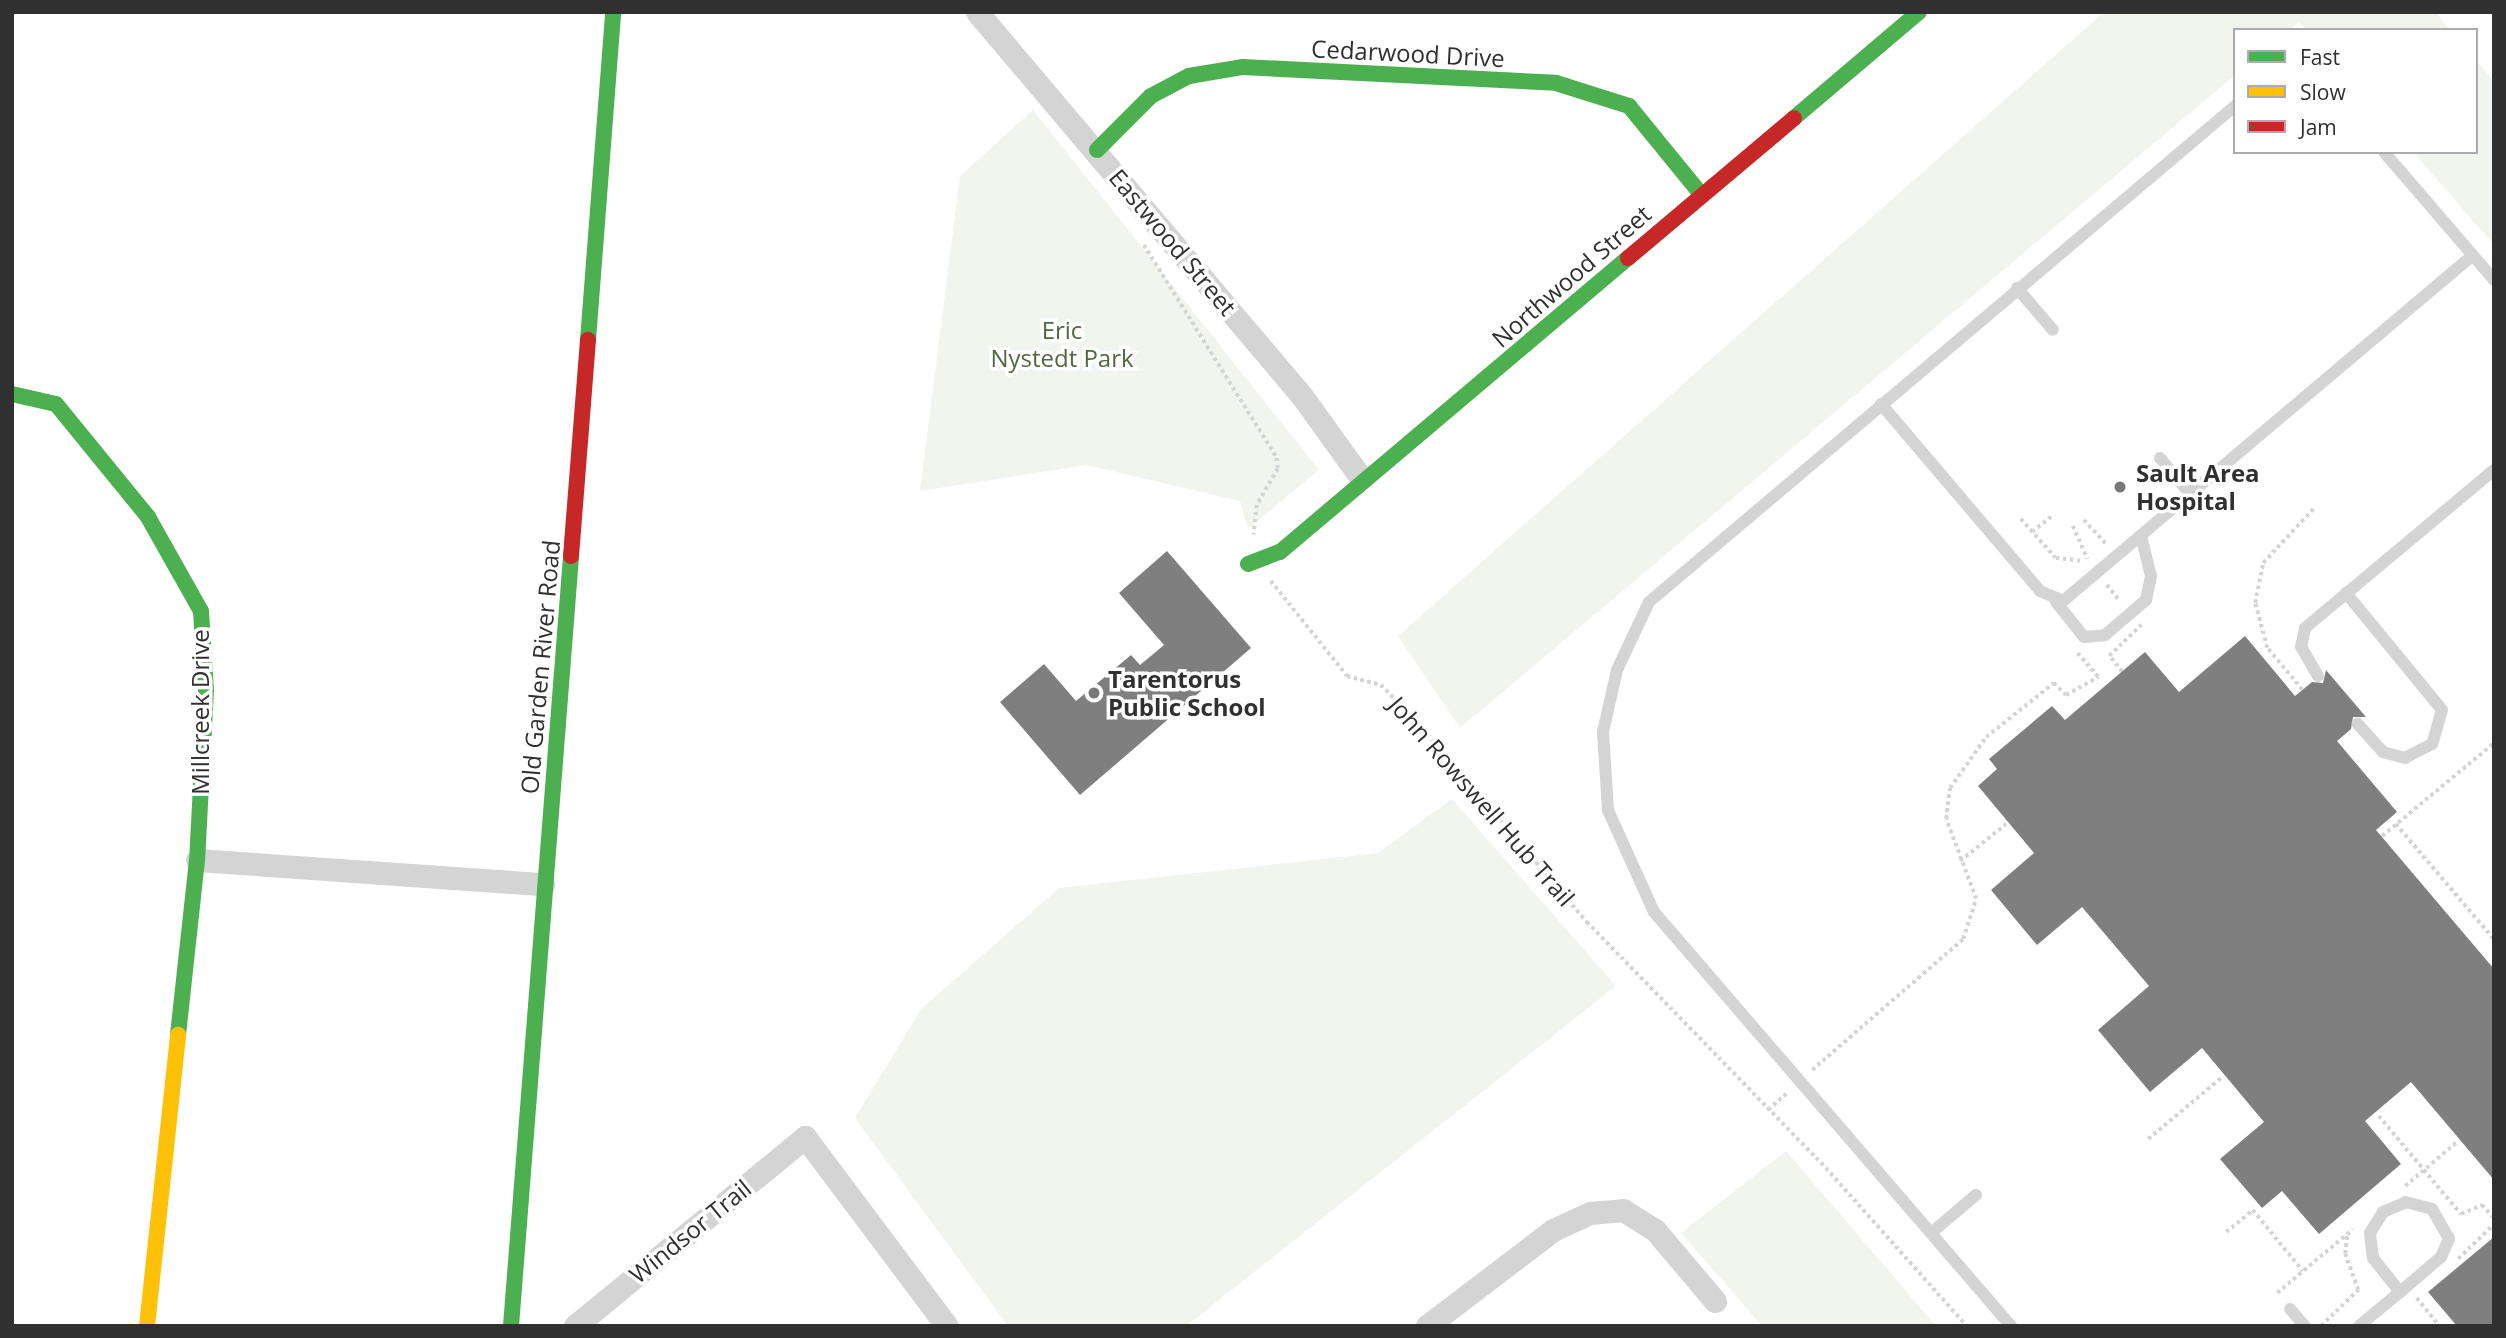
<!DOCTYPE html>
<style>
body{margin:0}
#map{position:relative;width:2506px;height:1338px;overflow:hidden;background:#fff;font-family:"Open Sans",sans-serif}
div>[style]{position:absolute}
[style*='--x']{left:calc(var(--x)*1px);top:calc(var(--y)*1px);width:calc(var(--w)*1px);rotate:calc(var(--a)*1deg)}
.green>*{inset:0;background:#f1f5ed}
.building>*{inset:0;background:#7f7f7f}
.path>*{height:3.5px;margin-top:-1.75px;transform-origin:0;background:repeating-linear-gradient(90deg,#d4d4d4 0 3.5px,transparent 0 7px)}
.lane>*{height:12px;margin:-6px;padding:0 6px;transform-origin:6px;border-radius:6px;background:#d4d4d4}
.street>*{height:23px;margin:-11.5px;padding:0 11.5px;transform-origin:11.5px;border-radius:11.5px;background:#d4d4d4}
.fast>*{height:16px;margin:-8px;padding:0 8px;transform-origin:8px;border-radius:8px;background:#4caf50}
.slow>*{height:16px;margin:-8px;padding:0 8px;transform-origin:8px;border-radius:8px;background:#ffc107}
.jam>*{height:16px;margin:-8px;padding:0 8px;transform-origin:8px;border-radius:8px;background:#c62828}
.dots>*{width:19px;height:19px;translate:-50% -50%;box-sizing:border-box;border:4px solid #fff;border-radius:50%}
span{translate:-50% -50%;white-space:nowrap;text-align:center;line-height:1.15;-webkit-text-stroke:7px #fff;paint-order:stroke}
.street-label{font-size:24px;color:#303030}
.park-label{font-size:24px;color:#526840}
.poi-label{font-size:24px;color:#303030;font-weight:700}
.left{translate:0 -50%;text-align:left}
.frame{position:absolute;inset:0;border:14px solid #303030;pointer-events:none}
.legend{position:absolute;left:2233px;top:28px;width:245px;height:126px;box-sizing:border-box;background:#fff;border:2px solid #acacac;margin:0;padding:9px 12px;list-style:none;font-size:21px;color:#303030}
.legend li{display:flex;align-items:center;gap:14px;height:35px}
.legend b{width:35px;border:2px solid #acacac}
</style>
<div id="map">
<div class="green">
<div style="clip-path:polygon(2104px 12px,2436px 12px,2450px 30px,2306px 30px,2299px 22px,2289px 30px,2235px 30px,2235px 75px,1460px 728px,1398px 636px)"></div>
<div style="clip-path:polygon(2476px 60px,2494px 81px,2494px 245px,2413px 152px,2476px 152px)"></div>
<div style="clip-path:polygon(1033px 110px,1319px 470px,1248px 529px,1240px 501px,1086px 465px,920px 491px,960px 176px)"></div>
<div style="clip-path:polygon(1452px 799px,1616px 986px,1186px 1326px,1008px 1326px,855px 1118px,921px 1009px,1059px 888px,1378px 853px)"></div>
<div style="clip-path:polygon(1786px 1151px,1936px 1326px,1762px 1326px,1681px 1233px)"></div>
</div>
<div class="building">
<div style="clip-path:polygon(1167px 551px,1251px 648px,1080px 795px,1000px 702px,1044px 664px,1076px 701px,1131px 655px,1140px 665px,1164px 645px,1119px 593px)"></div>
<div style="clip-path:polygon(2245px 636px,2295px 696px,2312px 682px,2323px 683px,2326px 670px,2366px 717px,2353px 717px,2351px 729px,2337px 741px,2397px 812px,2376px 830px,2494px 969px,2494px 1180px,2411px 1082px,2365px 1121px,2401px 1164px,2319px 1234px,2282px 1191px,2262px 1208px,2220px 1159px,2264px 1122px,2202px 1048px,2150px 1092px,2098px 1030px,2149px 986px,2082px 907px,2037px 945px,1991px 890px,2034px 853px,1978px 786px,1997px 769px,1989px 759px,2052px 706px,2065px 720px,2145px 652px,2179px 692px)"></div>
<div style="clip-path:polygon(2494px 1237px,2494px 1326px,2457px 1326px,2428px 1292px)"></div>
</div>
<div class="path">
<div style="--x:1144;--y:245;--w:251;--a:58"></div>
<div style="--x:1277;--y:458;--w:11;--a:85"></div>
<div style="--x:1278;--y:469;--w:42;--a:120.3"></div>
<div style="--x:1257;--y:505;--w:30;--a:96"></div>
<div style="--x:2021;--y:519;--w:52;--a:48.1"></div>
<div style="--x:2056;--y:558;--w:28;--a:6"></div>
<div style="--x:2084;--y:520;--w:33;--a:47"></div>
<div style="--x:2073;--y:526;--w:36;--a:66"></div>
<div style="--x:2032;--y:532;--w:28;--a:-39"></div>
<div style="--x:1271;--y:581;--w:122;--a:51.3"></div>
<div style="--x:1347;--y:676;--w:35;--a:15"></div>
<div style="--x:1381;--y:685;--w:40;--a:45"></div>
<div style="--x:1409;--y:713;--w:275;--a:49.6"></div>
<div style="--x:1587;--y:922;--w:343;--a:45.8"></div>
<div style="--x:1826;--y:1168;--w:212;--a:48.3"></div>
<div style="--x:2107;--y:585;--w:21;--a:51"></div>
<div style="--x:2122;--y:672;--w:21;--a:-129"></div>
<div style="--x:2109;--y:656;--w:45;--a:-44.1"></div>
<div style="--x:2302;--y:690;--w:55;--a:-129.8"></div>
<div style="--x:2267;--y:648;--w:47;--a:-104.9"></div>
<div style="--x:2255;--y:603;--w:41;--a:-78.7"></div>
<div style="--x:2263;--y:563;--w:76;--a:-47.1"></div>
<div style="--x:2396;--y:824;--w:151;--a:49.6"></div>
<div style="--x:2382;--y:836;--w:146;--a:-39.7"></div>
<div style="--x:1960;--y:861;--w:59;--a:-38.8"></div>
<div style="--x:1812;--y:1070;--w:200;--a:-40.9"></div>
<div style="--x:1963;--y:939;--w:42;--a:-72"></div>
<div style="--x:1976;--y:899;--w:85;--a:-110.6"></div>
<div style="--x:1946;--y:819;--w:31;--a:-83"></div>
<div style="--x:1950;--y:788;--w:62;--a:-54.8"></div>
<div style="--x:1986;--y:737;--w:87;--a:-38.5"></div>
<div style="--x:2054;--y:683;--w:17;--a:45"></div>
<div style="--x:2066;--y:695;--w:37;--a:-29"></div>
<div style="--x:2098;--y:677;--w:32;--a:-131"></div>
<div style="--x:1768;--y:1110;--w:27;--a:-42"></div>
<div style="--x:2379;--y:1116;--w:128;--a:50.1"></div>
<div style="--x:2461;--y:1214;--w:23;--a:-23"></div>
<div style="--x:2482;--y:1205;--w:18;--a:47"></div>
<div style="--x:2148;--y:1139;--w:95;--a:-39.9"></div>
<div style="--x:2405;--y:1186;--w:68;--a:-40.2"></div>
<div style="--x:2226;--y:1232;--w:35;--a:-39"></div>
<div style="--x:2253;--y:1210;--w:79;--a:50.7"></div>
<div style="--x:2458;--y:1259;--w:50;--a:-44.2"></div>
<div style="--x:2277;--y:1293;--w:99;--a:-40.1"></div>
<div style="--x:2417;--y:1298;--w:36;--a:51"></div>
<div style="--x:2321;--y:1326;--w:52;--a:-44.2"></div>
<div style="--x:2358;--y:1290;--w:38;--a:-110"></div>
<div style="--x:2345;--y:1254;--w:19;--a:-84"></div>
</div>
<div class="lane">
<div style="--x:2384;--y:152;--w:169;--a:49.3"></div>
<div style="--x:2017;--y:288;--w:55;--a:49.4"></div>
<div style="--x:1881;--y:404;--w:245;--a:49.6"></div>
<div style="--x:2040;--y:591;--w:25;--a:23"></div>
<div style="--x:2063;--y:601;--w:536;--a:-40.16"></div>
<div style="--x:2160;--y:458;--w:50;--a:49.9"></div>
<div style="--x:2346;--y:593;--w:151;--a:50.6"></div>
<div style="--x:2442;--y:710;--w:35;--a:106"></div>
<div style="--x:2432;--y:744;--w:30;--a:153"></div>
<div style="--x:2405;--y:758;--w:23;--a:-165"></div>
<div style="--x:2383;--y:752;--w:38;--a:-132"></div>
<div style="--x:2056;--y:602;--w:45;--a:51.3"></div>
<div style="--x:2084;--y:637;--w:21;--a:-5"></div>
<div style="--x:2105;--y:635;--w:54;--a:-40.5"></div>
<div style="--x:2146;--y:600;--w:25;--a:-78"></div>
<div style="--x:2151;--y:576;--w:38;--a:-104"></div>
<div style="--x:2318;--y:676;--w:34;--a:-120"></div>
<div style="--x:2301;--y:647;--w:19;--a:-78"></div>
<div style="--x:2305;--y:628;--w:246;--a:-39.9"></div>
<div style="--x:2406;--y:1202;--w:27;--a:15"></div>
<div style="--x:2432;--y:1209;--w:34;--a:60"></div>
<div style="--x:2449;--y:1239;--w:20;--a:114"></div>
<div style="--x:2441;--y:1257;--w:54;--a:139.5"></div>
<div style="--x:2400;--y:1292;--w:43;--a:-128.5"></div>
<div style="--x:2373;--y:1258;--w:25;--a:-97"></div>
<div style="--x:2370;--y:1233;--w:25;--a:-58"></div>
<div style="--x:2383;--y:1212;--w:25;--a:-23"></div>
<div style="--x:1931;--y:1233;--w:59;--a:-40.2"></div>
<div style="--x:2290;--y:1309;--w:23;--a:49"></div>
<div style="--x:2011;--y:1326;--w:547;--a:-130.77"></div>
<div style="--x:1654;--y:912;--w:112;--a:-114.3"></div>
<div style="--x:1608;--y:810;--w:78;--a:-93.7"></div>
<div style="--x:1603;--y:732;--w:64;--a:-77.3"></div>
<div style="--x:1617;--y:670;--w:75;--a:-64.8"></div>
<div style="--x:1649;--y:602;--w:768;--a:-40.25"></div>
<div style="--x:2359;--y:1326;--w:53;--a:-39.7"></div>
</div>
<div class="street">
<div style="--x:977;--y:12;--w:503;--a:49.76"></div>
<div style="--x:1302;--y:396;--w:101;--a:54.3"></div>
<div style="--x:197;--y:860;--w:347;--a:4"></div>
<div style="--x:575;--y:1326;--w:298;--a:-39.4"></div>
<div style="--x:805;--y:1137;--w:236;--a:53.1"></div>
<div style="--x:1427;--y:1326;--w:158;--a:-37.3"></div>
<div style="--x:1553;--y:1230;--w:41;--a:-24.7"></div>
<div style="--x:1590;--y:1213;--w:33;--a:-5"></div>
<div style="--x:1623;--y:1210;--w:38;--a:32"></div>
<div style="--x:1655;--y:1230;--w:93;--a:49.8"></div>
</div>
<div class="fast">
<div style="--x:1794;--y:118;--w:164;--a:-40.3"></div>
<div style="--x:1097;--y:150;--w:76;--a:-45"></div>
<div style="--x:1151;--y:96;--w:43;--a:-27.8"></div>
<div style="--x:1189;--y:76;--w:55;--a:-9.5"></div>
<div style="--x:1243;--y:67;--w:313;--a:2.9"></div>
<div style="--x:1556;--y:83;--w:77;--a:17.5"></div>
<div style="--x:1629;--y:106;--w:112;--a:50.8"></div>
<div style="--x:588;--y:340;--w:329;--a:-85.6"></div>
<div style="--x:12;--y:394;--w:45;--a:12.8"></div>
<div style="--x:56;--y:404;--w:146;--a:50.8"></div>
<div style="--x:148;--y:517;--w:108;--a:60.6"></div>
<div style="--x:201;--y:611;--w:79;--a:86.4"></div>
<div style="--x:206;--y:690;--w:170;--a:93"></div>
<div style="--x:197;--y:860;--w:176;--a:96.2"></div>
<div style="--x:1248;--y:564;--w:34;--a:-21"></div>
<div style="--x:1280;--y:552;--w:456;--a:-40.2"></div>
<div style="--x:511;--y:1326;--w:772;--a:-85.54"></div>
</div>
<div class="slow">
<div style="--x:147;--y:1326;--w:293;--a:-83.9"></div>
</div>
<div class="jam">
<div style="--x:1628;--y:258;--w:217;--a:-40.1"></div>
<div style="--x:571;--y:556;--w:217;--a:-85.5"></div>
</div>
<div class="dots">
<div style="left:2120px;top:487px;background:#787878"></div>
<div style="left:1094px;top:693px;background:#787878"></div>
</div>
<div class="street-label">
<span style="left:1408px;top:53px;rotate:3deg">Cedarwood Drive</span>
<span style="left:1173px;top:242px;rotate:50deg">Eastwood Street</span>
<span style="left:1571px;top:276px;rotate:-41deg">Northwood Street</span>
<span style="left:540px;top:667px;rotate:-85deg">Old Garden River Road</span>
<span style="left:200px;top:712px;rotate:-90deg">Millcreek Drive</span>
<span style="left:1482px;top:801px;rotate:49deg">John Rowswell Hub Trail</span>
<span style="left:690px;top:1231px;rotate:-39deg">Windsor Trail</span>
</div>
<div class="park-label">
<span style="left:1062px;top:344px">Eric<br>Nystedt Park</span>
</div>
<div class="poi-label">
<span class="left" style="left:2136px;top:487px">Sault Area<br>Hospital</span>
<span class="left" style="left:1108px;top:693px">Tarentorus<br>Public School</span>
</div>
<div class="frame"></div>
<ul class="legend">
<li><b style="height:9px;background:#4caf50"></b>Fast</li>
<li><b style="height:9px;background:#ffc107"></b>Slow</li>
<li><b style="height:9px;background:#c62828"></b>Jam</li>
</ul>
</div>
